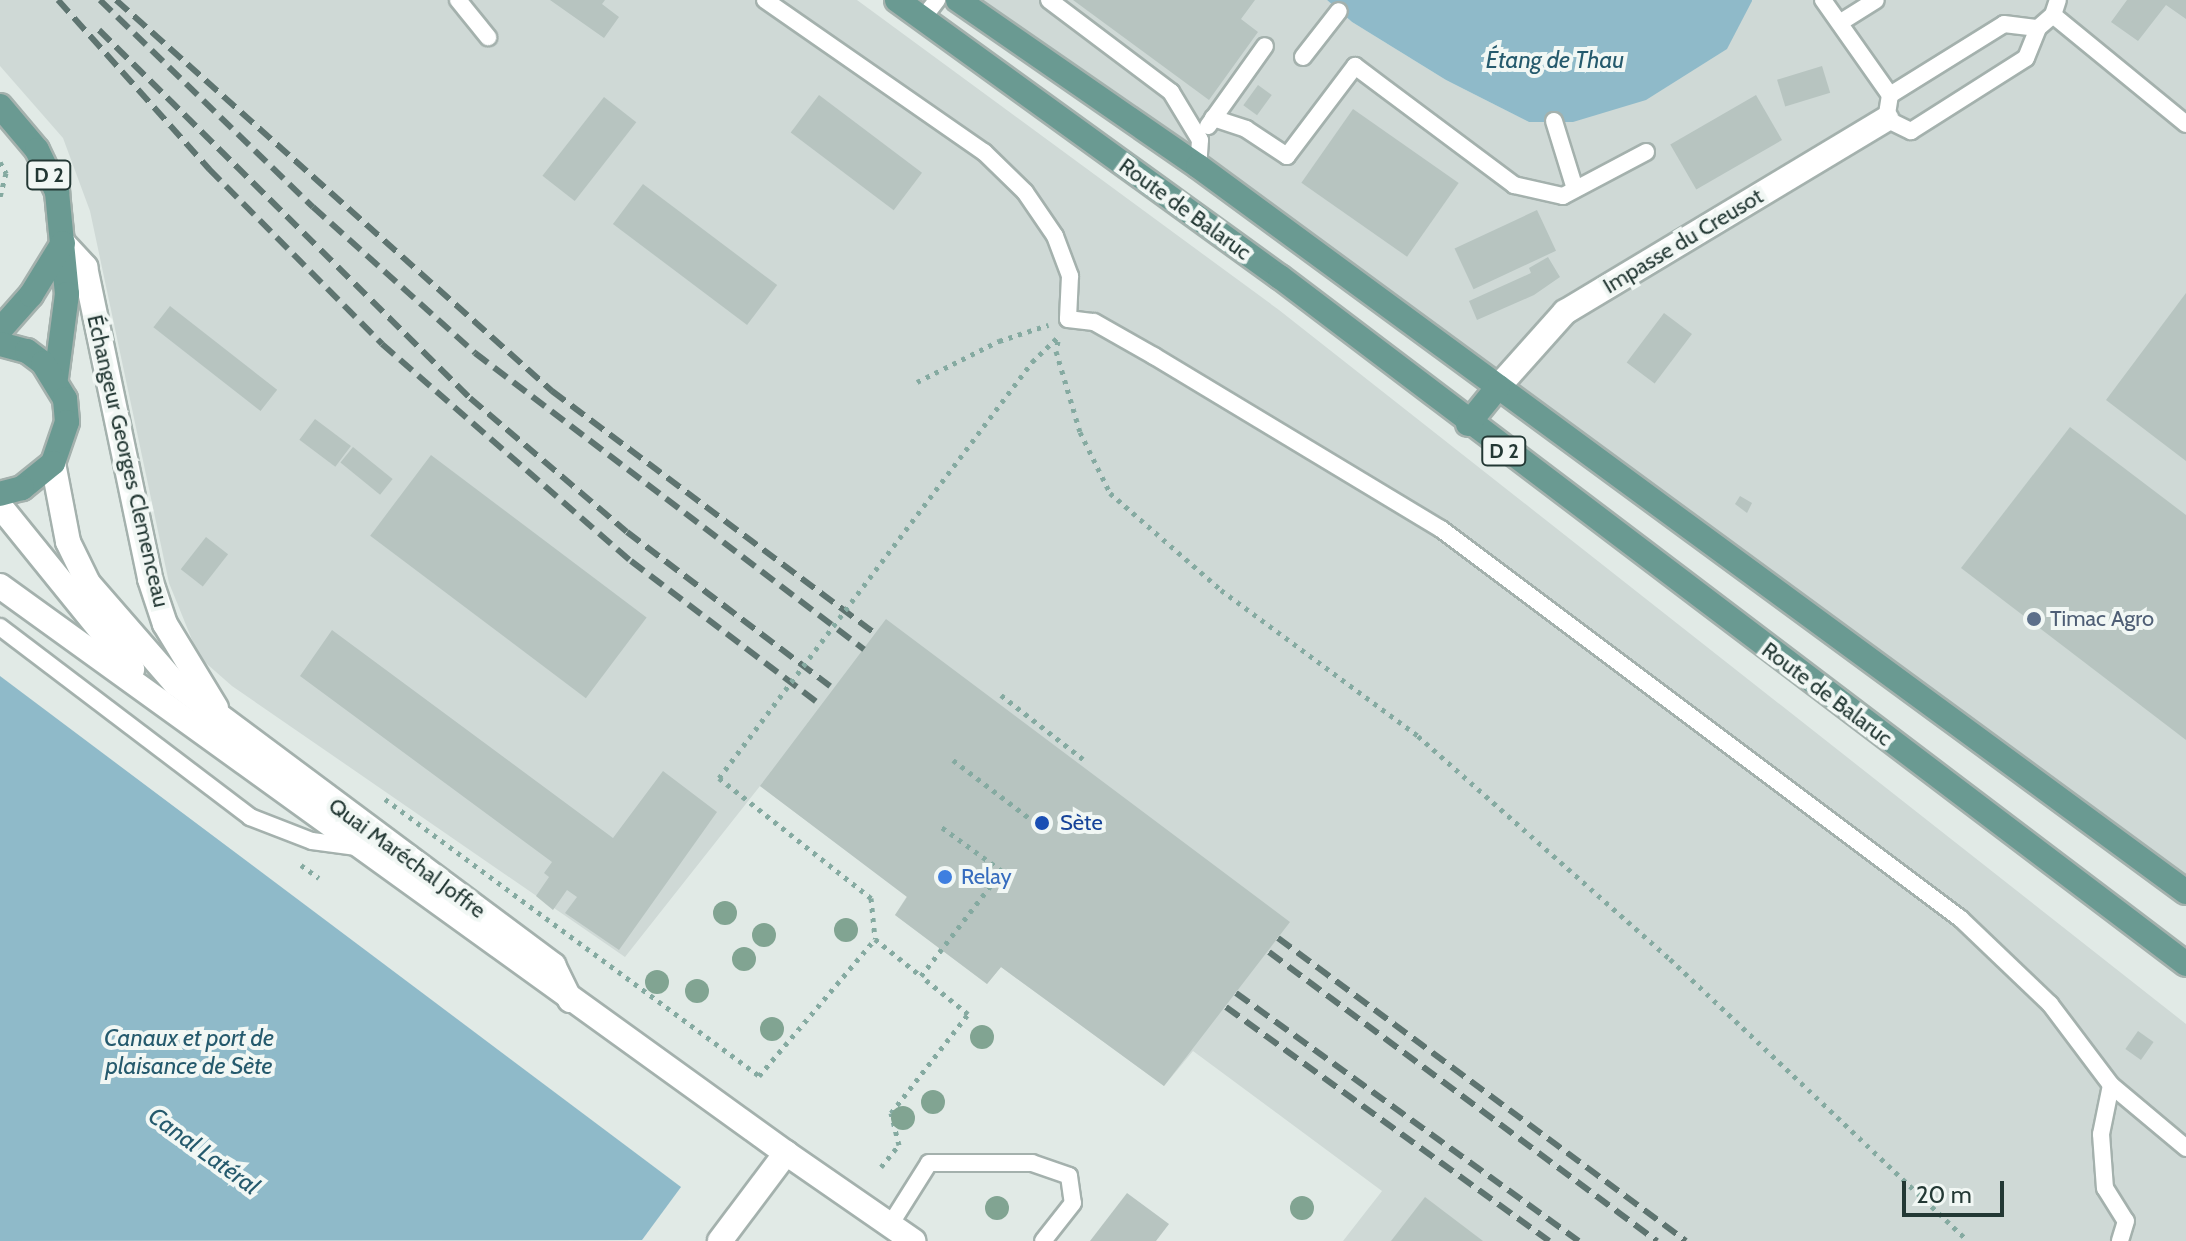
<!DOCTYPE html>
<meta charset="utf-8">
<style>
body{margin:0}
#map{position:relative;width:2186px;height:1241px;overflow:hidden;background:#e1eae6;font-family:Cabin,sans-serif}
div>[style]{position:absolute}
[style*='--x']{left:calc(var(--x)*1px);top:calc(var(--y)*1px);width:calc(var(--w)*1px);rotate:calc(var(--a)*1deg)}
.built>*{inset:0;background:#cfd9d6}
.water>*{inset:0;background:#8fbac9}
.building>*{inset:0;background:#b7c4c0;transform-origin:0 0}
.path>*{height:5px;margin-top:-2.5px;transform-origin:0;background:repeating-linear-gradient(90deg,#85aaa1 0 4px,transparent 0 10px)}
.roads{filter:drop-shadow(2px 0 #a4b1ad) drop-shadow(-2px 0 #a4b1ad) drop-shadow(0 2px #a4b1ad) drop-shadow(0 -2px #a4b1ad)}
.service>*{height:16px;margin:-8px;padding:0 8px;transform-origin:8px;border-radius:8px;background:#fff}
.minor>*{height:24px;margin:-12px;padding:0 12px;transform-origin:12px;border-radius:12px;background:#fff}
.tertiary>*{height:24px;margin:-12px;padding:0 12px;transform-origin:12px;border-radius:12px;background:#fff}
.secondary>*{height:24px;margin:-12px;padding:0 12px;transform-origin:12px;border-radius:12px;background:#fff}
.primary>*{height:24px;margin:-12px;padding:0 12px;transform-origin:12px;border-radius:12px;background:#6a9a92}
.rail>*{height:6px;margin-top:-3px;transform-origin:0;background:repeating-linear-gradient(90deg,#5e7470 0 16px,transparent 0 24px)}
.path-bridge>*{height:5px;margin-top:-2.5px;transform-origin:0;background:repeating-linear-gradient(90deg,#85aaa1 0 4px,transparent 0 10px)}
.trees>*{width:24px;height:24px;margin:-12px;border-radius:50%;background:#81a492}
.dots>*{width:22px;height:22px;translate:-50% -50%;box-sizing:border-box;border:4px solid #f1f7f4;border-radius:50%}
span{translate:-50% -50%;white-space:nowrap;text-align:center;line-height:1.15;-webkit-text-stroke:8px #f1f7f4;paint-order:stroke}
.shield-label span{padding:2px 6px;background:#f1f7f4;border:2px solid;border-radius:6px;-webkit-text-stroke-width:0}
.shield-label{font-size:20px;color:#233834;font-weight:700}
.street-label{font-size:22px;color:#233834}
.service-label{font-size:22px;color:#4e5e75}
.left{translate:0 -50%;text-align:left}
.transit-label{font-size:22px;color:#164399}
.shop-label{font-size:22px;color:#366cbe}
.water-label{font-size:24px;color:#255a6d;font-style:italic}
.scale{position:absolute;left:1902px;top:1181px;width:102px;height:36px;box-sizing:border-box;border:4px solid #233834;border-top:0;padding-left:10px;font-size:24px;line-height:28px;white-space:nowrap;color:#233834;-webkit-text-stroke:6px #f1f7f4;paint-order:stroke}
</style>
<div id="map">
<div class="built">
<div style="clip-path:polygon(0 0,857px 0,1279px 310px,2186px 1024px,2186px 1241px,1343px 1241px,1382px 1191px,1193px 1051px,1164px 1086px,1001px 967px,987px 984px,895px 915px,907px 896px,760px 786px,625px 957px,232px 686px,199px 657px,169px 583px,90px 211px,63px 138px,0 66px)"></div>
<div style="clip-path:polygon(960px 0,1327px 0,1352px 22px,1446px 80px,1529px 122px,1554px 121px,1752px 0,2186px 0,2186px 876px)"></div>
</div>
<div class="water">
<div style="clip-path:polygon(1327px 0,1752px 0,1752px 1px,1727px 49px,1646px 100px,1573px 122px,1529px 122px,1446px 80px,1352px 22px)"></div>
<div style="clip-path:polygon(0 676px,681px 1187px,642px 1240px,0 1241px)"></div>
</div>
<div class="building">
<div style="clip-path:polygon(550px 0,605px 0,602px 4px,619px 17px,604px 38px)"></div>
<div style="clip-path:polygon(1073px 0,1255px 0,1241px 19px,1258px 32px,1209px 100px)"></div>
<div style="clip-path:polygon(2127px 0,2186px 0,2186px 19px,2166px 5px,2138px 41px,2111px 22px)"></div>
<div style="left:1822px;top:66px;width:28px;height:47px;rotate:73deg"></div>
<div style="left:1258px;top:85px;width:17px;height:25px;rotate:36deg"></div>
<div style="left:819px;top:95px;width:129px;height:47px;rotate:37deg"></div>
<div style="left:1756px;top:95px;width:52px;height:99px;rotate:60deg"></div>
<div style="left:604px;top:97px;width:41px;height:100px;rotate:38deg"></div>
<div style="left:1353px;top:109px;width:129px;height:90px;rotate:35deg"></div>
<div style="left:643px;top:184px;width:168px;height:50px;rotate:37deg"></div>
<div style="left:1537px;top:210px;width:45px;height:91px;rotate:65deg"></div>
<div style="clip-path:polygon(1548px 257px,1560px 277px,1534px 295px,1477px 320px,1469px 301px,1531px 273px,1529px 268px)"></div>
<div style="clip-path:polygon(2186px 293px,2186px 461px,2106px 400px)"></div>
<div style="left:170px;top:306px;width:136px;height:27px;rotate:38deg"></div>
<div style="left:1664px;top:313px;width:35px;height:62px;rotate:37deg"></div>
<div style="left:315px;top:419px;width:45px;height:26px;rotate:37deg"></div>
<div style="clip-path:polygon(2070px 427px,2186px 515px,2186px 740px,1961px 568px)"></div>
<div style="left:353px;top:447px;width:51px;height:20px;rotate:39deg"></div>
<div style="left:431px;top:455px;width:270px;height:101px;rotate:37deg"></div>
<div style="clip-path:polygon(1740px 496px,1752px 503px,1747px 513px,1735px 504px)"></div>
<div style="left:206px;top:537px;width:28px;height:41px;rotate:38deg"></div>
<div style="clip-path:polygon(886px 619px,1290px 922px,1164px 1086px,1001px 967px,987px 984px,895px 915px,907px 897px,760px 786px)"></div>
<div style="clip-path:polygon(332px 630px,613px 838px,663px 771px,717px 812px,619px 950px,565px 913px,577px 897px,567px 890px,553px 910px,536px 896px,549px 877px,544px 873px,552px 862px,300px 676px)"></div>
<div style="left:2138px;top:1031px;width:19px;height:22px;rotate:35deg"></div>
<div style="clip-path:polygon(1127px 1193px,1169px 1224px,1156px 1241px,1090px 1241px)"></div>
<div style="clip-path:polygon(1425px 1197px,1483px 1241px,1391px 1241px)"></div>
</div>
<div class="path">
<div style="--x:0;--y:162;--w:13;--a:61"></div>
<div style="--x:6;--y:173;--w:25;--a:104"></div>
<div style="--x:1058;--y:341;--w:10;--a:101"></div>
<div style="--x:1056;--y:351;--w:84;--a:73.5"></div>
<div style="--x:1080;--y:432;--w:68;--a:63.8"></div>
<div style="--x:1110;--y:493;--w:147;--a:41.1"></div>
<div style="--x:1221;--y:590;--w:245;--a:36.5"></div>
<div style="--x:1418;--y:736;--w:337;--a:41.5"></div>
<div style="--x:1670;--y:959;--w:410;--a:43.4"></div>
<div style="--x:1032;--y:362;--w:36;--a:-44"></div>
<div style="--x:917;--y:382;--w:92;--a:-26.6"></div>
<div style="--x:999;--y:341;--w:52;--a:-18.1"></div>
<div style="--x:1001;--y:695;--w:104;--a:38"></div>
<div style="--x:953;--y:760;--w:101;--a:37.3"></div>
<div style="--x:719;--y:778;--w:194;--a:38.3"></div>
<div style="--x:871;--y:898;--w:41;--a:84.4"></div>
<div style="--x:385;--y:799;--w:465;--a:36.5"></div>
<div style="--x:759;--y:1076;--w:180;--a:-49.7"></div>
<div style="--x:875;--y:939;--w:59;--a:38.8"></div>
<div style="--x:921;--y:976;--w:133;--a:-52.4"></div>
<div style="--x:1002;--y:871;--w:77;--a:-144"></div>
<div style="--x:301;--y:865;--w:22;--a:36"></div>
<div style="--x:881;--y:1167;--w:28;--a:-51"></div>
<div style="--x:899;--y:1145;--w:33;--a:-104"></div>
<div style="--x:891;--y:1113;--w:125;--a:-52.1"></div>
<div style="--x:968;--y:1014;--w:60;--a:-141"></div>
</div>
<div class="roads">
<div class="service">
<div style="--x:458;--y:0;--w:48;--a:51"></div>
<div style="--x:765;--y:0;--w:267;--a:34.8"></div>
<div style="--x:984;--y:152;--w:57;--a:44.3"></div>
<div style="--x:1025;--y:192;--w:53;--a:55.7"></div>
<div style="--x:1055;--y:236;--w:43;--a:69.4"></div>
<div style="--x:1070;--y:276;--w:43;--a:92.7"></div>
<div style="--x:1068;--y:319;--w:26;--a:7"></div>
<div style="--x:1094;--y:322;--w:69;--a:29.5"></div>
<div style="--x:1154;--y:356;--w:335;--a:31.1"></div>
<div style="--x:1441;--y:529;--w:650;--a:36.87"></div>
<div style="--x:1961;--y:919;--w:123;--a:43.7"></div>
<div style="--x:2050;--y:1004;--w:101;--a:53"></div>
<div style="--x:2111;--y:1085;--w:98;--a:40"></div>
<div style="--x:1049;--y:0;--w:153;--a:37"></div>
<div style="--x:1171;--y:92;--w:56;--a:58.9"></div>
<div style="--x:1200;--y:140;--w:26;--a:94"></div>
<div style="--x:1823;--y:0;--w:116;--a:54.8"></div>
<div style="--x:1890;--y:95;--w:24;--a:99"></div>
<div style="--x:1886;--y:119;--w:28;--a:26"></div>
<div style="--x:1911;--y:131;--w:136;--a:-32.4"></div>
<div style="--x:2026;--y:58;--w:32;--a:-68"></div>
<div style="--x:2038;--y:28;--w:20;--a:-41"></div>
<div style="--x:2053;--y:15;--w:16;--a:-72"></div>
<div style="--x:2053;--y:15;--w:172;--a:39.3"></div>
<div style="--x:923;--y:18;--w:23;--a:-52"></div>
<div style="--x:1841;--y:22;--w:41;--a:-32.2"></div>
<div style="--x:1303;--y:57;--w:58;--a:-52"></div>
<div style="--x:1890;--y:95;--w:134;--a:-31.9"></div>
<div style="--x:2004;--y:24;--w:34;--a:7"></div>
<div style="--x:1213;--y:118;--w:35;--a:18"></div>
<div style="--x:1246;--y:129;--w:49;--a:33.4"></div>
<div style="--x:1287;--y:156;--w:113;--a:-52.9"></div>
<div style="--x:1355;--y:66;--w:199;--a:36.8"></div>
<div style="--x:1514;--y:185;--w:50;--a:12.7"></div>
<div style="--x:1563;--y:196;--w:94;--a:-27.9"></div>
<div style="--x:1554;--y:121;--w:71;--a:72.8"></div>
<div style="--x:1208;--y:126;--w:98;--a:-54.5"></div>
<div style="--x:0;--y:627;--w:314;--a:37.2"></div>
<div style="--x:250;--y:817;--w:66;--a:21.2"></div>
<div style="--x:312;--y:841;--w:45;--a:7.6"></div>
<div style="--x:2111;--y:1085;--w:50;--a:101.5"></div>
<div style="--x:2101;--y:1134;--w:54;--a:85.8"></div>
<div style="--x:2105;--y:1188;--w:39;--a:58"></div>
<div style="--x:2126;--y:1221;--w:21;--a:107"></div>
<div style="--x:890;--y:1225;--w:73;--a:-57.8"></div>
<div style="--x:929;--y:1163;--w:103;--a:0"></div>
<div style="--x:1032;--y:1163;--w:39;--a:19"></div>
<div style="--x:1069;--y:1176;--w:27;--a:82"></div>
<div style="--x:1073;--y:1203;--w:48;--a:128.3"></div>
</div>
<div class="minor">
<div style="--x:1498;--y:387;--w:101;--a:-48.2"></div>
<div style="--x:1565;--y:312;--w:375;--a:-31"></div>
</div>
<div class="tertiary">
<div style="--x:786;--y:1153;--w:155;--a:34.7"></div>
</div>
<div class="secondary">
<div style="--x:63;--y:243;--w:33;--a:47"></div>
<div style="--x:85;--y:267;--w:319;--a:78.2"></div>
<div style="--x:150;--y:579;--w:47;--a:71.6"></div>
<div style="--x:165;--y:624;--w:98;--a:58.7"></div>
<div style="--x:53;--y:463;--w:80;--a:79.2"></div>
<div style="--x:68;--y:542;--w:46;--a:64"></div>
<div style="--x:88;--y:583;--w:133;--a:49"></div>
<div style="--x:175;--y:683;--w:472;--a:36.7"></div>
<div style="--x:553;--y:965;--w:39;--a:64"></div>
<div style="--x:0;--y:506;--w:210;--a:51"></div>
<div style="--x:0;--y:586;--w:969;--a:35.81"></div>
<div style="--x:786;--y:1153;--w:110;--a:126.9"></div>
</div>
<div class="primary">
<div style="--x:897;--y:0;--w:473;--a:35.9"></div>
<div style="--x:1280;--y:277;--w:1137;--a:37.17"></div>
<div style="--x:958;--y:0;--w:292;--a:34.7"></div>
<div style="--x:1198;--y:166;--w:1226;--a:36.31"></div>
<div style="--x:0;--y:106;--w:57;--a:49.9"></div>
<div style="--x:37;--y:150;--w:47;--a:64.5"></div>
<div style="--x:57;--y:192;--w:102;--a:84.4"></div>
<div style="--x:67;--y:294;--w:85;--a:97.5"></div>
<div style="--x:0;--y:330;--w:47;--a:-48.5"></div>
<div style="--x:31;--y:295;--w:61;--a:-58.4"></div>
<div style="--x:0;--y:344;--w:28;--a:15"></div>
<div style="--x:27;--y:351;--w:20;--a:37"></div>
<div style="--x:43;--y:363;--w:42;--a:58.6"></div>
<div style="--x:65;--y:399;--w:23;--a:85"></div>
<div style="--x:67;--y:422;--w:43;--a:108.9"></div>
<div style="--x:53;--y:463;--w:40;--a:141"></div>
<div style="--x:22;--y:488;--w:23;--a:165"></div>
<div style="--x:1468;--y:424;--w:48;--a:-51"></div>
</div>
</div>
<div class="rail">
<div style="--x:58;--y:0;--w:227;--a:48.2"></div>
<div style="--x:209;--y:169;--w:246;--a:45.3"></div>
<div style="--x:382;--y:344;--w:330;--a:41.1"></div>
<div style="--x:631;--y:561;--w:240;--a:37.2"></div>
<div style="--x:100;--y:0;--w:297;--a:44.2"></div>
<div style="--x:313;--y:207;--w:218;--a:42"></div>
<div style="--x:475;--y:353;--w:489;--a:37.3"></div>
<div style="--x:116;--y:0;--w:586;--a:41.89"></div>
<div style="--x:552;--y:391;--w:403;--a:36.9"></div>
<div style="--x:99;--y:30;--w:523;--a:44.77"></div>
<div style="--x:470;--y:398;--w:206;--a:40.5"></div>
<div style="--x:627;--y:532;--w:255;--a:37.2"></div>
<div style="--x:1278;--y:938;--w:508;--a:36.6"></div>
<div style="--x:1269;--y:952;--w:484;--a:36.7"></div>
<div style="--x:1236;--y:993;--w:423;--a:35.9"></div>
<div style="--x:1226;--y:1007;--w:399;--a:35.9"></div>
</div>
<div class="path-bridge">
<div style="--x:719;--y:778;--w:521;--a:-53.04"></div>
</div>
<div class="trees">
<div style="left:725px;top:913px"></div>
<div style="left:846px;top:930px"></div>
<div style="left:764px;top:935px"></div>
<div style="left:744px;top:959px"></div>
<div style="left:657px;top:982px"></div>
<div style="left:697px;top:991px"></div>
<div style="left:772px;top:1029px"></div>
<div style="left:982px;top:1037px"></div>
<div style="left:933px;top:1102px"></div>
<div style="left:903px;top:1118px"></div>
<div style="left:997px;top:1208px"></div>
<div style="left:1302px;top:1208px"></div>
</div>
<div class="dots">
<div style="left:2034px;top:619px;background:#5c6f8a"></div>
<div style="left:1042px;top:823px;background:#1a4fb4"></div>
<div style="left:945px;top:877px;background:#3f7fe0"></div>
</div>
<div class="shield-label">
<span style="left:49px;top:175px">D 2</span>
<span style="left:1504px;top:451px">D 2</span>
</div>
<div class="street-label">
<span style="left:1185px;top:209px;rotate:36deg">Route de Balaruc</span>
<span style="left:1683px;top:241px;rotate:-31deg">Impasse du Creusot</span>
<span style="left:128px;top:461px;rotate:77deg">Échangeur Georges Clemenceau</span>
<span style="left:1827px;top:694px;rotate:37deg">Route de Balaruc</span>
<span style="left:407px;top:858px;rotate:36deg">Quai Maréchal Joffre</span>
</div>
<div class="service-label">
<span class="left" style="left:2050px;top:619px">Timac Agro</span>
</div>
<div class="transit-label">
<span class="left" style="left:1060px;top:823px">Sète</span>
</div>
<div class="shop-label">
<span class="left" style="left:961px;top:877px">Relay</span>
</div>
<div class="water-label">
<span style="left:1555px;top:60px">Étang de Thau</span>
<span style="left:189px;top:1052px">Canaux et port de<br>plaisance de Sète</span>
<span style="left:204px;top:1151px;rotate:36deg">Canal Latéral</span>
</div>
<div class="scale">20 m</div>
</div>
